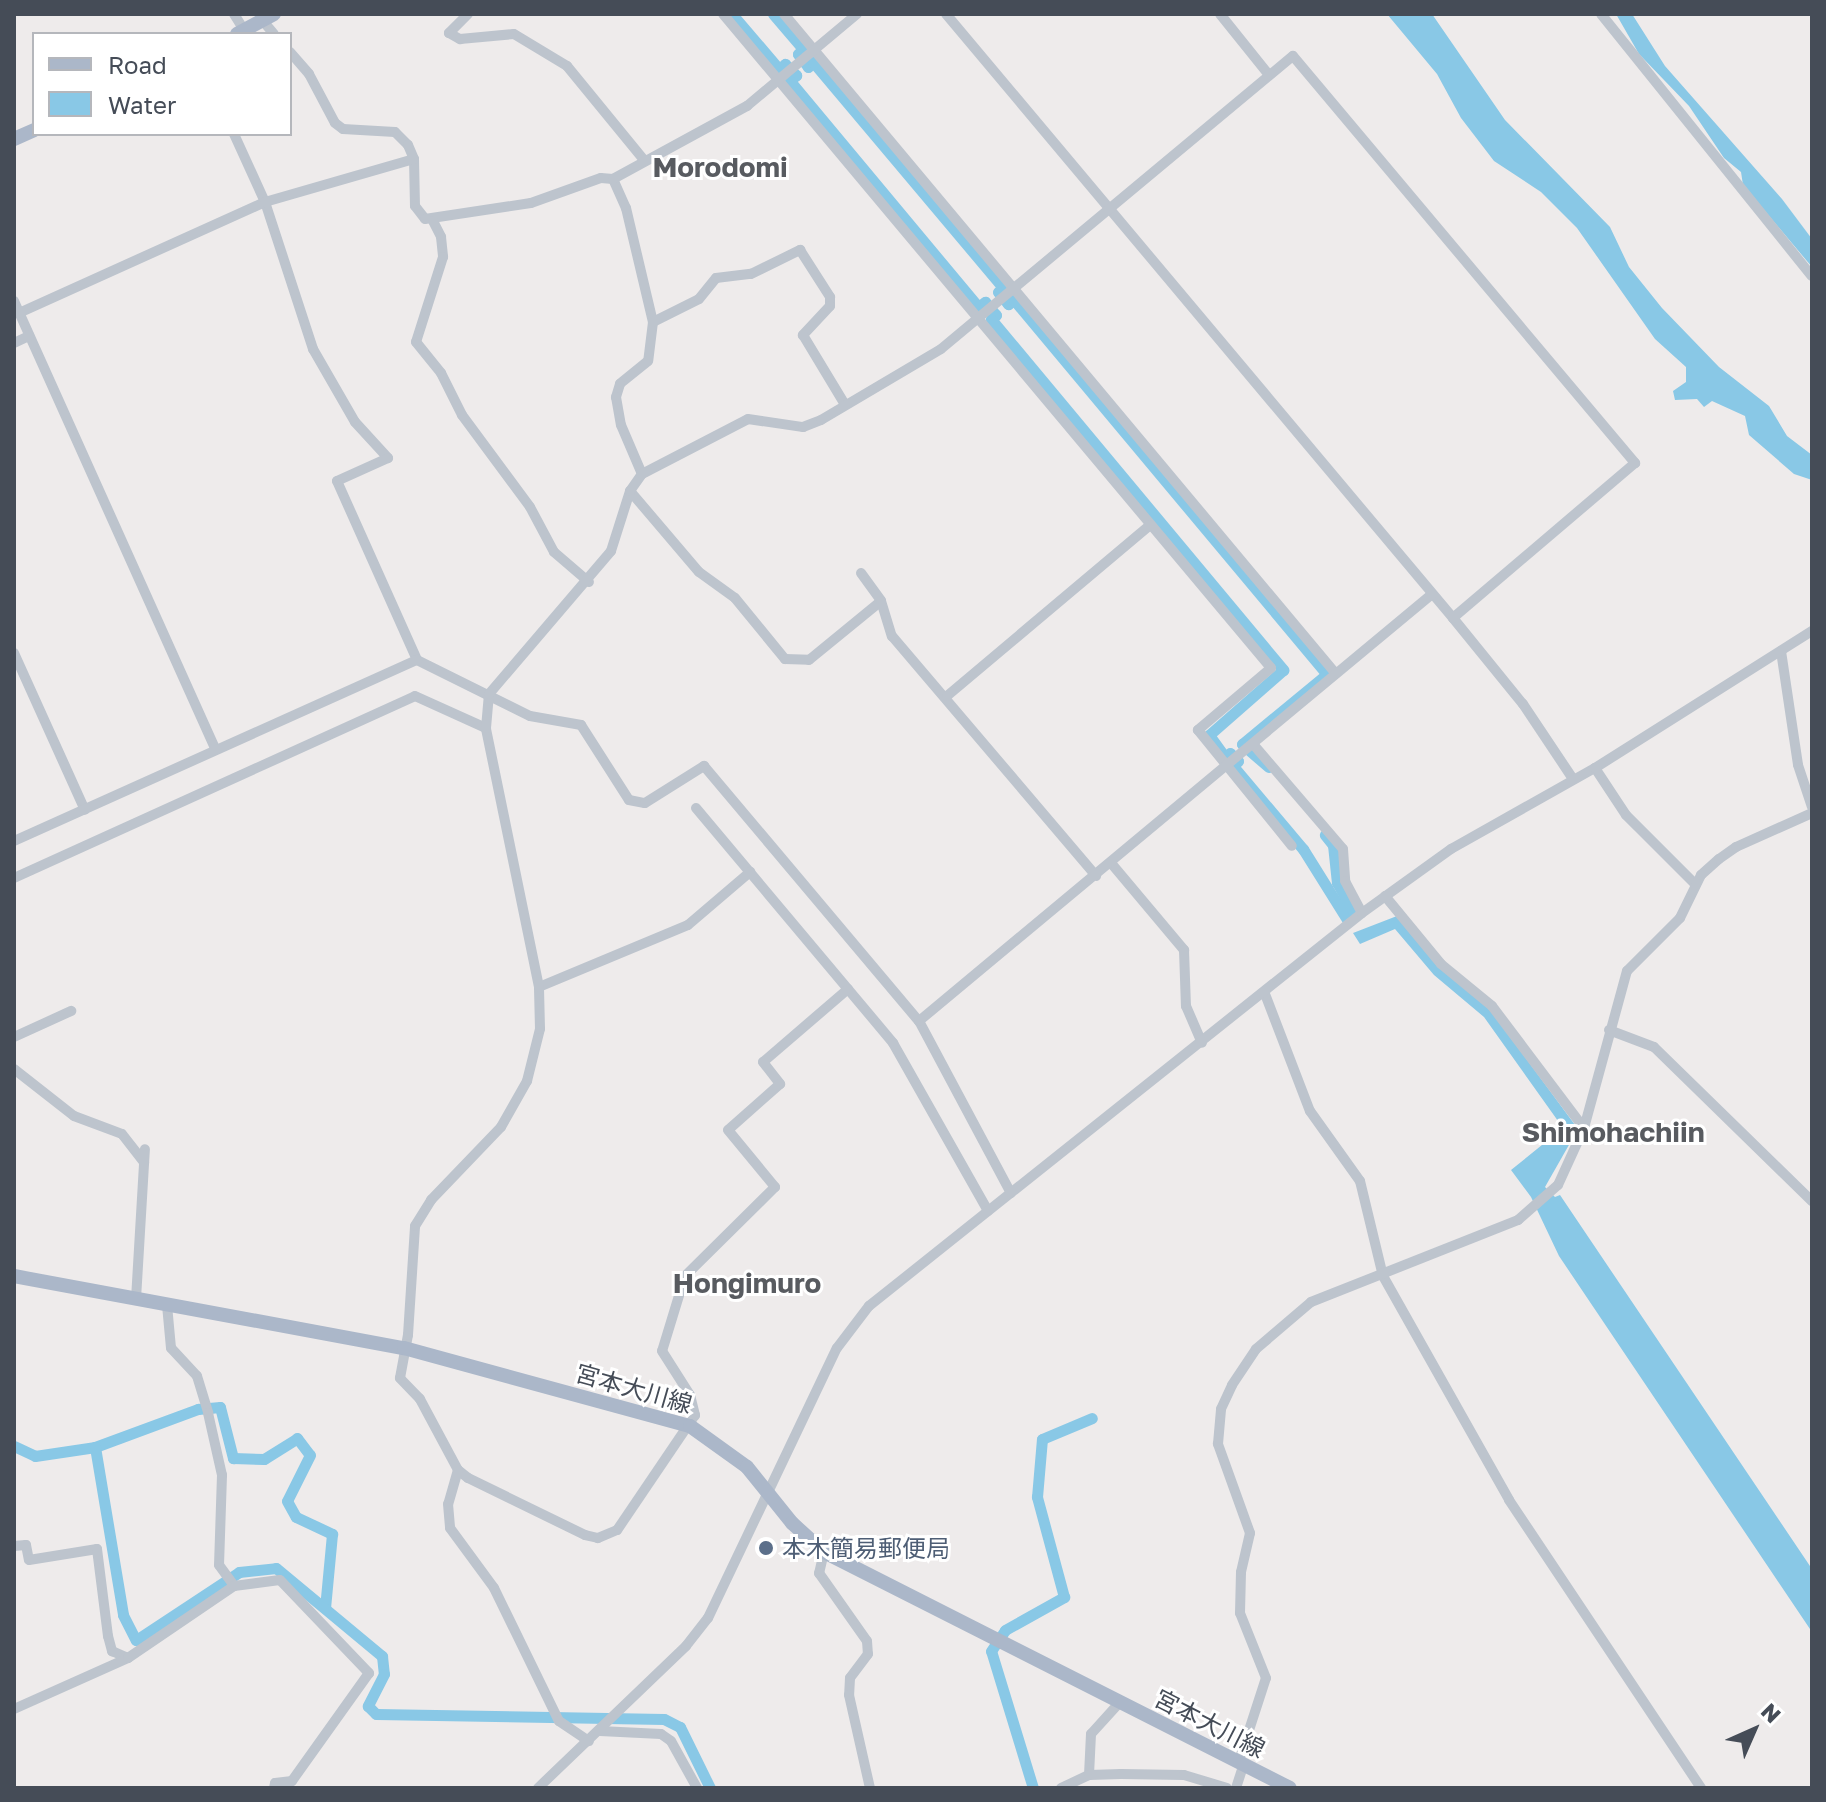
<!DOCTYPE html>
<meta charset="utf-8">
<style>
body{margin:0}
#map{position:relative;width:1826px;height:1802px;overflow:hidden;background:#eeebeb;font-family:"Golos Text","Noto Sans JP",sans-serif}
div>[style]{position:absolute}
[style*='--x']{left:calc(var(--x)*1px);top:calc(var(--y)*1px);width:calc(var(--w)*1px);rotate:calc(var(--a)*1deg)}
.water>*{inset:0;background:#89c8e6}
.canal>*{height:11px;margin:-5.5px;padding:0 5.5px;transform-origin:5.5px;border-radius:5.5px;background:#89c8e6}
.minor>*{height:10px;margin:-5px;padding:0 5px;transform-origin:5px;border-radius:5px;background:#bdc4cd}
.major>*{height:14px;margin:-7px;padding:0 7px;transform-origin:7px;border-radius:7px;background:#abb7c9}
.dots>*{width:22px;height:22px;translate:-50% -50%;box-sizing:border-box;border:4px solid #fff;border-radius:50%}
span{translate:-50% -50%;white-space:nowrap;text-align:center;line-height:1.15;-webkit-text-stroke:6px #fff;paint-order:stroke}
.street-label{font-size:24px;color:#454c57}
.service-label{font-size:24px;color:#4e5e75}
.left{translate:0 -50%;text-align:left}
.quarter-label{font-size:28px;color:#585b60;font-weight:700}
.frame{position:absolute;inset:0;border:16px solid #454c57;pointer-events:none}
.legend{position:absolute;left:32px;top:32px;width:260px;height:104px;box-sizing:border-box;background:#fff;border:2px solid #b5b7bc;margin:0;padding:10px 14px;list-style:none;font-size:24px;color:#454c57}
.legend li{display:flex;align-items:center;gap:16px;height:40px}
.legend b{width:40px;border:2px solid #b5b7bc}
.north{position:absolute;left:1714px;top:1690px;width:80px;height:80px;-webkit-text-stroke:6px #fff;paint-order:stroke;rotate:45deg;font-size:22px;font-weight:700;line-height:32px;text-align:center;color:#454c57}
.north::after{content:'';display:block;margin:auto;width:28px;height:36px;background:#454c57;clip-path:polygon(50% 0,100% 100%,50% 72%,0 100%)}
</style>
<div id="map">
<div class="water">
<div style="clip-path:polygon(1387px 14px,1432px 14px,1505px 120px,1610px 227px,1629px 267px,1662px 308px,1719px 367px,1769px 406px,1787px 436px,1812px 455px,1812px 480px,1794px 474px,1749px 435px,1745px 416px,1712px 401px,1704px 407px,1697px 399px,1675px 400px,1673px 391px,1686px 382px,1686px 367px,1655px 339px,1577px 228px,1541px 192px,1494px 161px,1461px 118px,1437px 74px)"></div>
<div style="clip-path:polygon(1616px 14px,1632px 14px,1665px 66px,1782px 199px,1812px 239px,1812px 267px,1743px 185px,1741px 172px,1724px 158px,1689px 106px,1639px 54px)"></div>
<div style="clip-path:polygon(1397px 916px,1491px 1011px,1578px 1129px,1545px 1187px,1555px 1197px,1560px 1195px,1812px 1569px,1812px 1632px,1559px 1256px,1531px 1197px,1511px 1170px,1563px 1128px,1484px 1017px,1434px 975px,1395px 929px,1360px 944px,1353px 933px)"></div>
</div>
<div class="canal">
<div style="--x:732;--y:14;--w:72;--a:49.5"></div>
<div style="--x:779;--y:69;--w:8;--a:-40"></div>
<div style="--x:785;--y:64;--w:16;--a:45"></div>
<div style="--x:796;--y:75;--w:8;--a:135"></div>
<div style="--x:790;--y:81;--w:294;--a:50.2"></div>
<div style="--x:978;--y:307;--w:9;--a:-36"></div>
<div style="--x:985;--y:302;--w:17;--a:50"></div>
<div style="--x:996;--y:315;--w:6;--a:141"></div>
<div style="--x:991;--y:319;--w:457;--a:50.2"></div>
<div style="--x:1283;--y:670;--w:98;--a:138.7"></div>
<div style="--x:1209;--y:735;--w:29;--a:54"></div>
<div style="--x:1226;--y:758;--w:6;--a:-51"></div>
<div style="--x:1230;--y:753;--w:11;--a:45"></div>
<div style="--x:1238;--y:761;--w:7;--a:135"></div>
<div style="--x:1233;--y:766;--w:109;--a:49.9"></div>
<div style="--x:1303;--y:849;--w:85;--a:58"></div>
<div style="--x:1348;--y:921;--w:9;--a:-41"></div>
<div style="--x:1355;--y:915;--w:37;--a:-119"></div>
<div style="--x:1337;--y:883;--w:38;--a:-96"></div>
<div style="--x:1333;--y:845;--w:13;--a:-129"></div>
<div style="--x:773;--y:14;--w:46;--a:49.4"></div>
<div style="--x:803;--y:49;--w:7;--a:135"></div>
<div style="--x:798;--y:54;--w:16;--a:52"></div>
<div style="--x:808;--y:67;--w:7;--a:-45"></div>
<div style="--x:813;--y:62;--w:295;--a:49.9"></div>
<div style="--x:1003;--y:288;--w:6;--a:141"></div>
<div style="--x:998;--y:292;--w:16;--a:50"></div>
<div style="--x:1008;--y:304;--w:7;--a:-34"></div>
<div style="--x:1014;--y:300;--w:488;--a:50.1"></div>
<div style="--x:1327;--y:674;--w:110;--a:140.5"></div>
<div style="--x:1242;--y:744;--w:35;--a:41"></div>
<div style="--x:14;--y:1446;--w:23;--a:25"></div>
<div style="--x:35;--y:1456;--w:61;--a:-8.5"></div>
<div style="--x:95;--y:1447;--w:110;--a:-20.3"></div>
<div style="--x:198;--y:1409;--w:22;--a:-5"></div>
<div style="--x:220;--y:1407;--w:53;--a:75.7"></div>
<div style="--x:233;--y:1458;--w:31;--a:2"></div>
<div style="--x:264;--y:1459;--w:39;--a:-32"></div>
<div style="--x:297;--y:1438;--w:21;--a:53"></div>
<div style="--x:310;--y:1455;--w:51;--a:116.6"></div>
<div style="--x:287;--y:1501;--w:18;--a:61"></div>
<div style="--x:296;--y:1517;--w:40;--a:25"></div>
<div style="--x:332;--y:1534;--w:74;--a:95.4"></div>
<div style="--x:95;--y:1447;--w:170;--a:80.5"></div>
<div style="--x:123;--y:1615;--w:28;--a:63"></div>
<div style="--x:136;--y:1640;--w:123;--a:-33.4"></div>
<div style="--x:239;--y:1572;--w:37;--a:-6"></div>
<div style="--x:276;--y:1568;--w:138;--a:39.7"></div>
<div style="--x:382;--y:1656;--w:18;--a:84"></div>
<div style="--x:384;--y:1674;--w:36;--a:117"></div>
<div style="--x:368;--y:1706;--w:11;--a:45"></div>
<div style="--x:376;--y:1714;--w:288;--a:1"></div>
<div style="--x:664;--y:1719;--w:18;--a:27"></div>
<div style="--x:680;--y:1727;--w:68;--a:63.8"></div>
<div style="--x:1033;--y:1788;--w:143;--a:-107"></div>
<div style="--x:991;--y:1651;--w:25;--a:-56"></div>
<div style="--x:1005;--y:1630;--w:68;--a:-29.2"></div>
<div style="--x:1064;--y:1597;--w:104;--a:-105.1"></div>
<div style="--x:1037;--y:1497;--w:58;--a:-85.1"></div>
<div style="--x:1042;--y:1439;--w:54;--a:-22.8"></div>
</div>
<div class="minor">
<div style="--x:234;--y:14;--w:19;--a:58"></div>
<div style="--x:468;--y:14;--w:27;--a:135"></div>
<div style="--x:449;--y:33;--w:13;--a:29"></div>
<div style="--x:460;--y:39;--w:54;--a:-5.3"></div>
<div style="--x:514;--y:34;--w:62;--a:31.1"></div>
<div style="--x:567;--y:66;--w:122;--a:50.7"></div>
<div style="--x:723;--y:14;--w:853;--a:50.04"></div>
<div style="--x:1271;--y:668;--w:96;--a:139.7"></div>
<div style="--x:1198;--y:730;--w:149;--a:51"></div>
<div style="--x:784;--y:14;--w:860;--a:50.09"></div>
<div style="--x:946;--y:14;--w:789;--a:49.99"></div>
<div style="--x:1453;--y:618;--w:111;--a:50.9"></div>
<div style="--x:1523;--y:704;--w:90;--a:56.3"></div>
<div style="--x:1220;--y:14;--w:78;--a:51.2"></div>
<div style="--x:1601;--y:14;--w:336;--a:51.2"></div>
<div style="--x:263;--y:21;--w:17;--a:50"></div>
<div style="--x:290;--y:52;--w:29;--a:49"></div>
<div style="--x:309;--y:74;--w:55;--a:62"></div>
<div style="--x:335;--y:123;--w:10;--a:37"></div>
<div style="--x:343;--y:129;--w:52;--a:3.3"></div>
<div style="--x:395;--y:132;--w:18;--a:45"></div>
<div style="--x:408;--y:145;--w:15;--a:67"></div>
<div style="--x:414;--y:159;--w:47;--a:88.8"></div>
<div style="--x:415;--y:206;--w:16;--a:52"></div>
<div style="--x:425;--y:219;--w:107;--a:-8.6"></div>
<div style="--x:531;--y:203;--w:74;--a:-19.7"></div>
<div style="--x:601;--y:178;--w:12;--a:5"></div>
<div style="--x:234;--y:134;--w:75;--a:65.5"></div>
<div style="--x:265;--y:202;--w:155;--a:71.9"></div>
<div style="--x:313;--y:349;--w:84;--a:60.1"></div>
<div style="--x:355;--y:422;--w:49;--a:47.5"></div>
<div style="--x:388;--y:458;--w:56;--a:155.7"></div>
<div style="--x:337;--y:481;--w:196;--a:65.9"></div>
<div style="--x:417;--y:660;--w:126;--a:26.4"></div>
<div style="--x:530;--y:716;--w:52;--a:10"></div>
<div style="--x:581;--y:725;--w:89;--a:57.4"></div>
<div style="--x:629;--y:800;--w:16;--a:11"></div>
<div style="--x:645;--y:803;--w:70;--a:-32.1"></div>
<div style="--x:704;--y:766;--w:334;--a:49.9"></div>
<div style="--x:919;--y:1021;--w:195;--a:61.9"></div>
<div style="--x:613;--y:179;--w:32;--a:66"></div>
<div style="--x:626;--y:208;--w:117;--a:76.7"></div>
<div style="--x:653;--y:322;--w:39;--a:97"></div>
<div style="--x:648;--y:361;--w:36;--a:141"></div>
<div style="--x:620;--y:384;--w:14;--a:107"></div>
<div style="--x:616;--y:397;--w:28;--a:80"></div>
<div style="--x:621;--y:425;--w:53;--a:66.8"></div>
<div style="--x:613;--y:179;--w:153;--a:-28.6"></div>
<div style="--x:747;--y:106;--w:143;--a:-39.9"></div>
<div style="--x:433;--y:221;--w:18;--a:63"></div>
<div style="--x:441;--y:237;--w:20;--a:84"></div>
<div style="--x:443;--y:257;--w:89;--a:107.6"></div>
<div style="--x:416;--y:342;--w:40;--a:51"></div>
<div style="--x:441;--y:373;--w:47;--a:63.4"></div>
<div style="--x:462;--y:415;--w:114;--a:53.5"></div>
<div style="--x:530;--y:507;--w:51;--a:61.9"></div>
<div style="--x:554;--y:552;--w:46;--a:40.6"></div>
<div style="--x:14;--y:301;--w:492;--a:65.8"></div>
<div style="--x:19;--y:313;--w:270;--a:-24.3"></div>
<div style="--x:265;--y:202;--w:155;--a:-16.1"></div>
<div style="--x:653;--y:322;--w:51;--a:-26.6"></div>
<div style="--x:699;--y:299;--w:27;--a:-51"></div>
<div style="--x:716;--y:278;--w:35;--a:-7"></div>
<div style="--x:751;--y:274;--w:55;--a:-26.1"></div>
<div style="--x:800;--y:250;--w:56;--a:57.4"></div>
<div style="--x:830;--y:297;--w:9;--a:90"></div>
<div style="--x:830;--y:306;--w:40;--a:133"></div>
<div style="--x:803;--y:335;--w:79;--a:58.9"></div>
<div style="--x:14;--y:343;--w:17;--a:-25"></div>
<div style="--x:630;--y:491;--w:106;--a:49.6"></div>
<div style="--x:699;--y:572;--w:44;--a:35.8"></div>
<div style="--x:735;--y:598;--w:79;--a:50.7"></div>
<div style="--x:785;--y:659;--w:24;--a:2"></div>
<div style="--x:809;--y:660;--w:93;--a:-39.3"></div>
<div style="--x:861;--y:573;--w:34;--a:54"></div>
<div style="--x:881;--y:601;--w:37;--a:73"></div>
<div style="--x:892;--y:636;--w:315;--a:49.6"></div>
<div style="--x:1781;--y:651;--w:115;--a:81.5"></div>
<div style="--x:1798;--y:765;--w:44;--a:71.6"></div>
<div style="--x:14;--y:653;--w:172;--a:65.7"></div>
<div style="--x:947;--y:696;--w:265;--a:-40.1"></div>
<div style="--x:1253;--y:744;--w:138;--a:49.4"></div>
<div style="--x:1343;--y:849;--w:32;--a:86"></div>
<div style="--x:1345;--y:881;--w:36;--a:62"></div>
<div style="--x:1595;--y:768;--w:56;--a:56.6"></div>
<div style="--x:1626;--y:815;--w:98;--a:45"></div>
<div style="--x:696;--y:808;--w:307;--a:50"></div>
<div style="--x:893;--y:1043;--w:193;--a:60.5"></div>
<div style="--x:14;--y:841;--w:442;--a:-24.2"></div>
<div style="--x:1111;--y:863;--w:114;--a:50"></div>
<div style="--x:1184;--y:950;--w:56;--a:88"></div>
<div style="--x:1186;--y:1006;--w:40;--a:66.6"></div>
<div style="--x:14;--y:878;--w:440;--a:-24.4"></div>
<div style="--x:415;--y:696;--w:78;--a:24.3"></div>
<div style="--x:1385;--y:896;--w:88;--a:50.5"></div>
<div style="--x:1441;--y:964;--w:66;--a:39.5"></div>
<div style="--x:1492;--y:1006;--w:153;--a:53"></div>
<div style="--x:539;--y:987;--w:161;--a:-22.6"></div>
<div style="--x:688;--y:925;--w:82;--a:-40.5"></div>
<div style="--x:848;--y:989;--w:112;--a:139.3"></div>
<div style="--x:763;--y:1062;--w:28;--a:52"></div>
<div style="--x:780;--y:1084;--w:69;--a:138.5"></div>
<div style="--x:728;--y:1130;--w:74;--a:50.5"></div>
<div style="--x:775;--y:1187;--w:127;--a:135.3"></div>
<div style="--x:685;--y:1276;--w:78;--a:107"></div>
<div style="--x:662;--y:1351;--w:52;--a:57.5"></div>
<div style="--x:690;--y:1395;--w:21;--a:76"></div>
<div style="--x:695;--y:1415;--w:139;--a:124.1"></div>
<div style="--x:617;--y:1530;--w:21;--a:157"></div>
<div style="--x:598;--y:1538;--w:13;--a:-167"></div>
<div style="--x:585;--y:1535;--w:130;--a:-154"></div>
<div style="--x:468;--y:1478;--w:13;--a:-141"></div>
<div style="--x:458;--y:1470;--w:81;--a:-118.2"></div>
<div style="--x:420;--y:1399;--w:29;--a:-134"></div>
<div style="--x:400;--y:1378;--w:44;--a:-79.5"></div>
<div style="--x:408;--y:1335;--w:109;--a:-86.3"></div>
<div style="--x:415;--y:1226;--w:31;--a:-58"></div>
<div style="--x:431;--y:1200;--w:101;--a:-46.2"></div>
<div style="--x:501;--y:1127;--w:53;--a:-60.5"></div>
<div style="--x:527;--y:1081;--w:54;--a:-76"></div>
<div style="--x:540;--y:1029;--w:42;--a:-91.4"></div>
<div style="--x:539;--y:987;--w:264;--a:-101.6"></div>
<div style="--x:486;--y:728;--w:34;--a:-85"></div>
<div style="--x:489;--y:694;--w:188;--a:-49.5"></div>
<div style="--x:611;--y:551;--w:63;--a:-72.4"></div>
<div style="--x:630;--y:491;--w:21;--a:-55"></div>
<div style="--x:642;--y:474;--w:119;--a:-27.4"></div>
<div style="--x:748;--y:419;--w:56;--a:8.3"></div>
<div style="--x:803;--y:427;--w:19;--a:-21"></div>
<div style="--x:821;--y:420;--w:139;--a:-30.6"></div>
<div style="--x:941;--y:349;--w:458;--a:-39.8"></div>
<div style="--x:1293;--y:56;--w:532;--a:49.96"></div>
<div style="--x:1635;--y:463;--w:239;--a:139.6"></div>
<div style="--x:1265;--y:994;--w:125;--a:69"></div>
<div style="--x:1310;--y:1111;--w:86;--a:54.5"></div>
<div style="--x:1360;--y:1181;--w:98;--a:76.4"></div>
<div style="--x:1383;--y:1276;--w:257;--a:60.6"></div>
<div style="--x:1509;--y:1500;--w:346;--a:56.3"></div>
<div style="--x:919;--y:1021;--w:667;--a:-39.77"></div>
<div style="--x:1609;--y:1030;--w:48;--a:20.7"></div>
<div style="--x:1654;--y:1047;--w:221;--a:44.3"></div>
<div style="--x:14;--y:1037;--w:63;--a:-24.5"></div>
<div style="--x:14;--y:1069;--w:76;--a:38.1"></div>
<div style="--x:74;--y:1116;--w:51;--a:20.6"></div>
<div style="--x:122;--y:1134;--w:36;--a:52"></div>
<div style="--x:136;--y:1299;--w:150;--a:-86.6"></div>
<div style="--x:167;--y:1305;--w:43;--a:84.7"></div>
<div style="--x:171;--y:1348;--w:38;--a:47"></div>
<div style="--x:197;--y:1376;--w:39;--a:73"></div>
<div style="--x:208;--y:1413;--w:64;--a:77.3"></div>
<div style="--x:222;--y:1475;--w:90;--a:91.9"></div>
<div style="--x:219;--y:1565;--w:26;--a:54"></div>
<div style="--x:458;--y:1470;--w:35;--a:106"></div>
<div style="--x:448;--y:1504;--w:24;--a:85"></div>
<div style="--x:450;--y:1528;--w:74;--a:53.7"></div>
<div style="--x:494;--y:1588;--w:148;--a:64"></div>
<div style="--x:559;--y:1721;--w:36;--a:34"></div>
<div style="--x:14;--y:1546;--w:12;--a:-5"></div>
<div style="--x:26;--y:1545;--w:15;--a:79"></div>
<div style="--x:29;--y:1560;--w:69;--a:-9.2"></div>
<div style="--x:97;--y:1549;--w:88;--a:82.8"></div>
<div style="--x:108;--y:1636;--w:16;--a:75"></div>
<div style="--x:112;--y:1651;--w:17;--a:24"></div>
<div style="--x:824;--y:1552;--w:22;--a:103"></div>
<div style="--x:819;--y:1573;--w:83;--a:54.8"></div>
<div style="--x:867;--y:1641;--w:13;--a:86"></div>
<div style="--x:868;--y:1654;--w:30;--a:127"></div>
<div style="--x:850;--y:1678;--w:17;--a:93"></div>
<div style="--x:849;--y:1695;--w:95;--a:77.3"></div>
<div style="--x:14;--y:1709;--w:125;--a:-24.1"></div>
<div style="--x:128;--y:1658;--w:128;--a:-34.2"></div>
<div style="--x:234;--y:1586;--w:46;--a:-7.4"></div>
<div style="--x:280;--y:1580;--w:129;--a:46.3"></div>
<div style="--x:369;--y:1673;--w:133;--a:125.5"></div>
<div style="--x:292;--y:1781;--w:17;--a:173"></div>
<div style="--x:275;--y:1783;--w:5;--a:101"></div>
<div style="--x:600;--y:1731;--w:61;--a:2.8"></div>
<div style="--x:661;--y:1734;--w:12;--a:35"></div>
<div style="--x:671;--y:1741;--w:54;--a:61"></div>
<div style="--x:1239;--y:1761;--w:87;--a:-72"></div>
<div style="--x:1266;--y:1678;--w:70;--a:-111.8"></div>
<div style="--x:1240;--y:1613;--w:41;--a:-88.6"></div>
<div style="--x:1241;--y:1572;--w:40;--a:-77"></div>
<div style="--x:1250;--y:1533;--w:95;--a:-109.8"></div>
<div style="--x:1218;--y:1444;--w:35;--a:-85"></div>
<div style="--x:1221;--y:1409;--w:26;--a:-65"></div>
<div style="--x:1232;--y:1385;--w:43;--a:-56.3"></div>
<div style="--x:1256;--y:1349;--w:72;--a:-40.5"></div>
<div style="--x:1311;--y:1302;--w:223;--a:-21.6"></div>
<div style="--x:1518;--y:1220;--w:53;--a:-41.2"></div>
<div style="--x:1558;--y:1185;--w:63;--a:-65.5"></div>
<div style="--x:1584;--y:1128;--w:163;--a:-74.7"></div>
<div style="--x:1627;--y:971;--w:75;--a:-45"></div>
<div style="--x:1680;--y:918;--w:48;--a:-64"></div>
<div style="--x:1701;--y:875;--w:24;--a:-42"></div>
<div style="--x:1719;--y:859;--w:21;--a:-35"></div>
<div style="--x:1736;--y:847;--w:83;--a:-24.1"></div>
<div style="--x:1089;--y:1775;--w:41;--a:-87.2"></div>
<div style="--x:1091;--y:1734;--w:43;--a:-47.8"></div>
<div style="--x:538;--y:1788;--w:205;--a:-43.8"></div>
<div style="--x:686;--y:1646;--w:36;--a:-52"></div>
<div style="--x:708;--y:1618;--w:299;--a:-64.5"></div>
<div style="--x:837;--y:1348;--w:53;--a:-52.7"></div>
<div style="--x:869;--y:1306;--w:630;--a:-38.56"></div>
<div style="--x:1362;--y:913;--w:110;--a:-35.7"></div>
<div style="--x:1451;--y:849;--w:165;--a:-29.4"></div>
<div style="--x:1595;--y:768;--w:257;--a:-32.3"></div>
<div style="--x:1061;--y:1788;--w:31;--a:-25"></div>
<div style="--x:1089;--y:1775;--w:32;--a:-2"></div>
<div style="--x:1121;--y:1774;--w:63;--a:0.9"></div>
<div style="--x:1184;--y:1775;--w:45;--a:16.8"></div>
<div style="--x:1236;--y:1788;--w:26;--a:-72"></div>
</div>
<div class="major">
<div style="--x:237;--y:34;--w:42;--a:-28.4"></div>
<div style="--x:14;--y:139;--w:22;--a:-24"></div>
<div style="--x:14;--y:1276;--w:397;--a:10.5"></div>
<div style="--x:404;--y:1348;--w:296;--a:15.3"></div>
<div style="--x:690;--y:1426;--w:70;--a:35.7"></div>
<div style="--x:747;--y:1467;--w:72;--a:51.2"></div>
<div style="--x:792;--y:1523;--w:43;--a:42.2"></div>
<div style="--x:824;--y:1552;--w:522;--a:26.86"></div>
</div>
<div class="dots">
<div style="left:766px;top:1548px;background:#5c6f8a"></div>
</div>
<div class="street-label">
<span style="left:634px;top:1388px;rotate:16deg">宮本大川線</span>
<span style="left:1210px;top:1723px;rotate:27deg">宮本大川線</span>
</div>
<div class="service-label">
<span class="left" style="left:782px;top:1548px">本木簡易郵便局</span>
</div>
<div class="quarter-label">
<span style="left:720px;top:167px">Morodomi</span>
<span style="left:1613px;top:1132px">Shimohachiin</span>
<span style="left:747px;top:1283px">Hongimuro</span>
</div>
<div class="frame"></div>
<ul class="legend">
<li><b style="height:10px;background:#abb7c9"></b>Road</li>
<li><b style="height:22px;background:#89c8e6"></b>Water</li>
</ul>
<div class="north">N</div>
</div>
